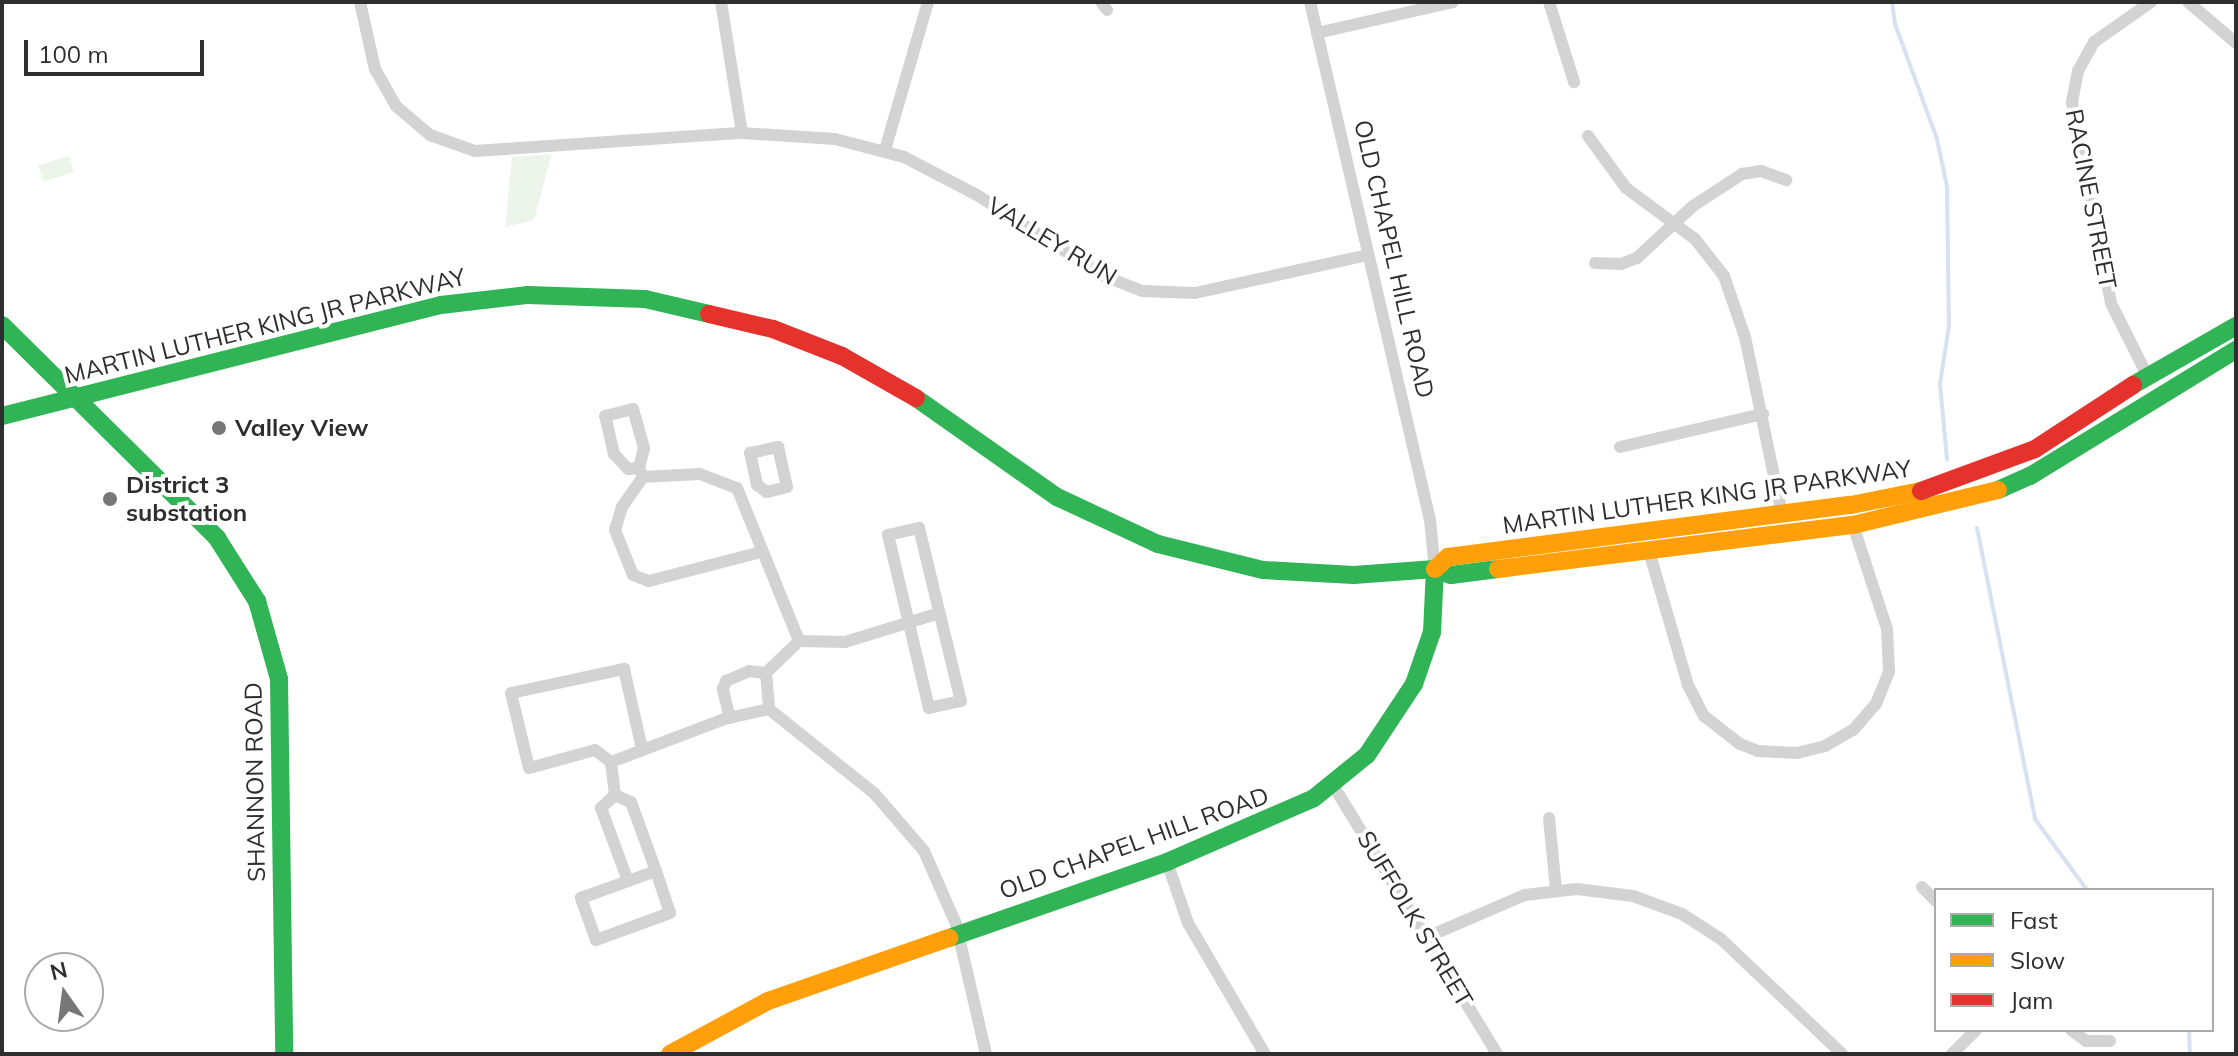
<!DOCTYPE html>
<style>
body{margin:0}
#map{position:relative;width:2238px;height:1056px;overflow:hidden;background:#fff;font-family:Mulish,sans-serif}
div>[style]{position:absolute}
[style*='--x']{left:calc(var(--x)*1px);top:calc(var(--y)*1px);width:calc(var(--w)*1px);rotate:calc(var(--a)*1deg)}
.green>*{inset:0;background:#edf5eb;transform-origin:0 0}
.stream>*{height:4px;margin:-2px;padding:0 2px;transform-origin:2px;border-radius:2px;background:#d7e1f2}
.street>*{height:12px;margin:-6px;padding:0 6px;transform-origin:6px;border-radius:6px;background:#d3d3d3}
.fast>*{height:18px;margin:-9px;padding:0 9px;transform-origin:9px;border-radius:9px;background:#30b455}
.slow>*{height:18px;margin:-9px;padding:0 9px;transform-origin:9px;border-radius:9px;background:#ff9f0a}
.jam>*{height:18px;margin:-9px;padding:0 9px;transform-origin:9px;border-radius:9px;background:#e5322d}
.dots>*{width:22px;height:22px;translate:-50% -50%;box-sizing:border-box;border:4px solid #fff;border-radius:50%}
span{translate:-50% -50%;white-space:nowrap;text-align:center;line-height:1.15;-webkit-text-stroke:8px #fff;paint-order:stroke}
.street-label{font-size:24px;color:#2e2e2e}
.poi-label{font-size:24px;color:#2e2e2e;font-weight:700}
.left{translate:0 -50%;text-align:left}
.frame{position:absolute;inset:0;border:4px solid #2e2e2e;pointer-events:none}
.legend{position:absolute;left:1934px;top:888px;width:280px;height:144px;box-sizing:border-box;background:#fff;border:2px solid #ababab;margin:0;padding:10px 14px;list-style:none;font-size:24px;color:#2e2e2e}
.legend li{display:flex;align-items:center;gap:16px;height:40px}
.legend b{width:40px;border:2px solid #ababab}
.north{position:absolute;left:24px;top:952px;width:80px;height:80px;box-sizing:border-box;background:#fff;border:2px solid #ababab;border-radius:50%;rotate:346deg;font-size:22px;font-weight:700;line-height:32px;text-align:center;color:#2e2e2e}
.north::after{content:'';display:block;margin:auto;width:28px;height:36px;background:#777;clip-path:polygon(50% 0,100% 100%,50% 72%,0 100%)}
.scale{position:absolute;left:24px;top:40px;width:180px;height:36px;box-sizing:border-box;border:4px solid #2e2e2e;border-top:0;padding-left:10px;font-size:24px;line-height:28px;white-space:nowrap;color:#2e2e2e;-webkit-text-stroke:6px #fff;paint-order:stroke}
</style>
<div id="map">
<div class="green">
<div style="clip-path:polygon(552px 154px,534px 220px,505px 227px,512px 157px)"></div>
<div style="left:69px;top:156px;width:17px;height:32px;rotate:73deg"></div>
</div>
<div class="stream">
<div style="--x:1892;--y:2;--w:22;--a:82"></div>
<div style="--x:1895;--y:24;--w:122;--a:69.9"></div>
<div style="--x:1937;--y:139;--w:49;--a:78.2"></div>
<div style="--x:1947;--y:187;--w:139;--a:89.2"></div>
<div style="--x:1949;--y:326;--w:59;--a:98.8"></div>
<div style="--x:1940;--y:384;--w:76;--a:84.7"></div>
<div style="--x:1977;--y:528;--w:297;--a:78.7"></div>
<div style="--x:2035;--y:819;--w:88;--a:53.8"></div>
<div style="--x:2189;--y:1030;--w:24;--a:88"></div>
</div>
<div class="street">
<div style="--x:360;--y:2;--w:69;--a:77.4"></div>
<div style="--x:375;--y:69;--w:43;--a:60.4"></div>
<div style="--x:396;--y:106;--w:45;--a:40.5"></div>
<div style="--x:430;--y:135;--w:48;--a:19.6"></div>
<div style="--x:475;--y:151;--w:268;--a:-3.9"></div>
<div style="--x:742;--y:133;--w:133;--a:-99.1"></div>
<div style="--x:1101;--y:2;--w:10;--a:53"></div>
<div style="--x:1310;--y:2;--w:532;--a:76.96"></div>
<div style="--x:1430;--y:520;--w:49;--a:84.2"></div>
<div style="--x:1549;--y:2;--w:84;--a:72.6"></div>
<div style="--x:2188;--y:2;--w:63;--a:40.5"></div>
<div style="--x:1317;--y:33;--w:139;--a:-12.8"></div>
<div style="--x:742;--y:133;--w:93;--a:3.7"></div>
<div style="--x:835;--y:139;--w:71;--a:14.6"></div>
<div style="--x:904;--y:157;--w:82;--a:27.5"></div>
<div style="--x:977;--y:195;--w:151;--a:32.5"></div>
<div style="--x:1104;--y:276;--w:41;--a:21.5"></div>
<div style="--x:1142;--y:291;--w:53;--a:2.2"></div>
<div style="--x:1195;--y:293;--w:177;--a:-12.4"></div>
<div style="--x:1588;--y:136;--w:64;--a:53.8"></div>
<div style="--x:1626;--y:188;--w:86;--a:36.5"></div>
<div style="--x:1695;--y:239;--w:47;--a:51.9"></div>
<div style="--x:1724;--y:276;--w:65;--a:71"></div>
<div style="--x:1745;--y:337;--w:181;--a:78.2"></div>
<div style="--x:885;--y:150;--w:154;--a:-73.8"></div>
<div style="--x:1595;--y:263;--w:26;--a:2"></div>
<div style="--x:1621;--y:264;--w:17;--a:-21"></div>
<div style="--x:1637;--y:258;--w:76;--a:-42.9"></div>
<div style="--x:1693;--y:206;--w:59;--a:-33.1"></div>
<div style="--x:1742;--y:174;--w:19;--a:-9"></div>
<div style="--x:1761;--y:171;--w:27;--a:20"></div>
<div style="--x:2147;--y:375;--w:80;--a:-116.6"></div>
<div style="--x:2111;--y:303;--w:205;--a:-101"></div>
<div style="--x:2072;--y:102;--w:32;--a:-79"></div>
<div style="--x:2078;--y:71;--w:33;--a:-61"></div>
<div style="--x:2094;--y:42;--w:70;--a:-35.1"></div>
<div style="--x:633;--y:409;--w:41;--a:74.2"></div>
<div style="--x:644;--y:448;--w:21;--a:104"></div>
<div style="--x:639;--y:468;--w:11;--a:175"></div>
<div style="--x:628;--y:469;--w:21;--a:-133"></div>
<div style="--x:614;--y:454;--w:39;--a:-103"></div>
<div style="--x:605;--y:416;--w:29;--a:-14"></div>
<div style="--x:778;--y:447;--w:41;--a:77.3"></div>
<div style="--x:787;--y:487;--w:21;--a:166"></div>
<div style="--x:767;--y:492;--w:12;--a:-145"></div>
<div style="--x:757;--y:485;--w:33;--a:-102"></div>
<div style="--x:750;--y:453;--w:29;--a:-12"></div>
<div style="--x:1620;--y:447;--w:147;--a:-13"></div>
<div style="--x:639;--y:468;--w:10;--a:66"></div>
<div style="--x:643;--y:477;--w:57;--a:-3"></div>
<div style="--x:700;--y:474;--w:40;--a:21"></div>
<div style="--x:737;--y:488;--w:165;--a:67.9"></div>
<div style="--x:643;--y:477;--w:37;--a:125"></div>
<div style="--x:622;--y:507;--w:24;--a:107"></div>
<div style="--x:615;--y:530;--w:48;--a:68.2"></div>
<div style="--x:633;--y:575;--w:17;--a:21"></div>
<div style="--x:649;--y:581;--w:116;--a:-14.5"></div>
<div style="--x:919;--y:528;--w:178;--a:76.4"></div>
<div style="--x:961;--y:701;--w:33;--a:168"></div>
<div style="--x:929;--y:708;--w:178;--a:-103.3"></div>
<div style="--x:888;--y:535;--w:32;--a:-13"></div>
<div style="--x:1649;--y:551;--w:140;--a:73.8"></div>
<div style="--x:1688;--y:685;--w:35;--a:63"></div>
<div style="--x:1704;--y:716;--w:46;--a:37.9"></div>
<div style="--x:1740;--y:744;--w:19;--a:21"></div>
<div style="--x:1758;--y:751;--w:39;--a:3"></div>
<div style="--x:1797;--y:753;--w:29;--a:-14"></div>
<div style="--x:1825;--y:746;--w:34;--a:-30"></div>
<div style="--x:1854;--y:729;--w:33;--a:-49"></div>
<div style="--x:1876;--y:704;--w:35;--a:-68"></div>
<div style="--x:1889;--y:672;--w:43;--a:-92.7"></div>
<div style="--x:1887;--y:629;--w:109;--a:-108.1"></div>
<div style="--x:799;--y:641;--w:46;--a:135.9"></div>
<div style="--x:766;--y:673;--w:36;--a:85"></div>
<div style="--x:769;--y:709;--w:134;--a:38.7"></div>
<div style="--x:874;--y:793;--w:77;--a:49.2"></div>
<div style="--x:924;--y:851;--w:80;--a:66.3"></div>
<div style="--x:956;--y:924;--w:133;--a:77"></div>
<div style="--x:799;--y:641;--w:46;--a:1.2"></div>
<div style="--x:845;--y:642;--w:99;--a:-17"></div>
<div style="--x:730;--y:718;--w:30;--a:-104"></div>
<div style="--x:723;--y:689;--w:9;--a:-69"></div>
<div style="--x:726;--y:681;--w:25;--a:-23"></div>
<div style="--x:749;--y:671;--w:17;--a:7"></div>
<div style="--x:611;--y:762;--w:121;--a:-20.8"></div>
<div style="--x:724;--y:719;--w:46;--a:-12.5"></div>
<div style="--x:1333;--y:785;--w:315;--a:58.6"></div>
<div style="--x:615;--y:795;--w:33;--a:-97"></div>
<div style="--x:611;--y:762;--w:20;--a:-143"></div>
<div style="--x:595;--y:750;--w:68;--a:164.7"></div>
<div style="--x:529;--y:768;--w:77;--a:-103.5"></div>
<div style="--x:511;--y:693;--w:116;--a:-12"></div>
<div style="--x:624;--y:669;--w:82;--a:77.3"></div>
<div style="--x:1549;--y:818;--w:71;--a:84.4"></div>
<div style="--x:1167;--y:862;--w:65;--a:71"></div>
<div style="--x:1188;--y:923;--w:152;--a:59.6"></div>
<div style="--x:628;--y:881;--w:78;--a:-110.3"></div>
<div style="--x:601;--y:808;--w:19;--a:-43"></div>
<div style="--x:615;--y:795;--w:17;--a:24"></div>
<div style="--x:631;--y:802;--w:73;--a:70.1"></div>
<div style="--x:656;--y:871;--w:44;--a:71.6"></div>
<div style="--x:670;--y:913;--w:79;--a:160"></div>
<div style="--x:596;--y:940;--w:45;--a:-109.7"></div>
<div style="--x:581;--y:898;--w:80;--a:-19.8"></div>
<div style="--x:1922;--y:887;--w:20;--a:45"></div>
<div style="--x:1427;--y:937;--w:107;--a:-23.2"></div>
<div style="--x:1525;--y:895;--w:52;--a:-6.6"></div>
<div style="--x:1577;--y:889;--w:56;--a:7.1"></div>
<div style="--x:1633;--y:896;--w:52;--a:20.2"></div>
<div style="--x:1682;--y:914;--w:46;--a:32.7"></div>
<div style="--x:1721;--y:939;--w:167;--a:43.5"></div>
<div style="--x:2071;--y:1030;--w:19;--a:36"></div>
<div style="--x:2086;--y:1041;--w:24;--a:0"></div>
<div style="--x:1952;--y:1054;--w:34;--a:-45"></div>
</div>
<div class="fast">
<div style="--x:2;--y:325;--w:303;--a:44.7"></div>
<div style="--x:217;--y:538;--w:75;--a:57.6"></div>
<div style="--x:257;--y:601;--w:81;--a:74.2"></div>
<div style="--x:279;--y:679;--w:375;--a:89.2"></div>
<div style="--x:2133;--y:385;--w:119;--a:-29.8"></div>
<div style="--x:916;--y:398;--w:172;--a:35.1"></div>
<div style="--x:1057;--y:497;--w:111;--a:25"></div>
<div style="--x:1158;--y:544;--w:108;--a:13.9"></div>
<div style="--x:1263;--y:570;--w:91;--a:3.1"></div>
<div style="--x:1354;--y:575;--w:81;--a:-4.2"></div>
<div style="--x:1435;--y:569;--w:17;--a:21"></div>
<div style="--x:1451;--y:575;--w:47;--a:-7.3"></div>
<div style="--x:2;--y:416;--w:453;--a:-14.2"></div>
<div style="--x:441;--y:305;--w:88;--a:-6.6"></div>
<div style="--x:528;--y:295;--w:117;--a:2"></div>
<div style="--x:645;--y:299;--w:66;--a:13.2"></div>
<div style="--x:1998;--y:490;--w:35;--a:-24"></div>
<div style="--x:2030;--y:476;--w:241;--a:-31.5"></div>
<div style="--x:949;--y:938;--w:231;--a:-19.2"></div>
<div style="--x:1167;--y:862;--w:160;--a:-23.5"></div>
<div style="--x:1314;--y:798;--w:68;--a:-39.1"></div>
<div style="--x:1367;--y:755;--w:85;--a:-56.5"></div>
<div style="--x:1414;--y:684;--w:55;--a:-70.9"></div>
<div style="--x:1432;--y:632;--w:63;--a:-87.3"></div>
</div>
<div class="slow">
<div style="--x:1435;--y:569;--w:18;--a:-43"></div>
<div style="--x:1448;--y:557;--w:406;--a:-7.4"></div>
<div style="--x:1851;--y:505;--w:71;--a:-11.3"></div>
<div style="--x:1498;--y:569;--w:358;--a:-7.1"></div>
<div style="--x:1853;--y:525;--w:149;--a:-13.6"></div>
<div style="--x:670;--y:1054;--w:111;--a:-28.4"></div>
<div style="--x:768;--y:1001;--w:192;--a:-19.2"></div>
</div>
<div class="jam">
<div style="--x:709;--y:314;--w:66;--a:13.2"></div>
<div style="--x:773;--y:329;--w:74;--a:21.4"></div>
<div style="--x:842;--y:356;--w:85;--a:29.6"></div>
<div style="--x:1921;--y:491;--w:121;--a:-20.2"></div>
<div style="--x:2035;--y:449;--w:117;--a:-33.1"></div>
</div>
<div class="dots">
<div style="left:219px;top:428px;background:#777"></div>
<div style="left:110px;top:499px;background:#777"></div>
</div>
<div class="street-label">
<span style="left:2091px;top:199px;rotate:79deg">RACINE STREET</span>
<span style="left:1052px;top:241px;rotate:31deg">VALLEY RUN</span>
<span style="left:1394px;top:259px;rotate:77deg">OLD CHAPEL HILL ROAD</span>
<span style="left:265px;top:326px;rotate:-14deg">MARTIN LUTHER KING JR PARKWAY</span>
<span style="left:1707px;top:497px;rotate:-8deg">MARTIN LUTHER KING JR PARKWAY</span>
<span style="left:255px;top:782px;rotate:-91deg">SHANNON ROAD</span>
<span style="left:1134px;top:843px;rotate:-20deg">OLD CHAPEL HILL ROAD</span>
<span style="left:1415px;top:919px;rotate:59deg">SUFFOLK STREET</span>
</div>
<div class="poi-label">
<span class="left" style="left:235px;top:428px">Valley View</span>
<span class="left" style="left:126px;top:499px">District 3<br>substation</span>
</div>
<div class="frame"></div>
<ul class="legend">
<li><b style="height:10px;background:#30b455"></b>Fast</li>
<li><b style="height:10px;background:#ff9f0a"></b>Slow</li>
<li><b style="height:10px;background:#e5322d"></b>Jam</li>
</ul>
<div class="north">N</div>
<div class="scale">100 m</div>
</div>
